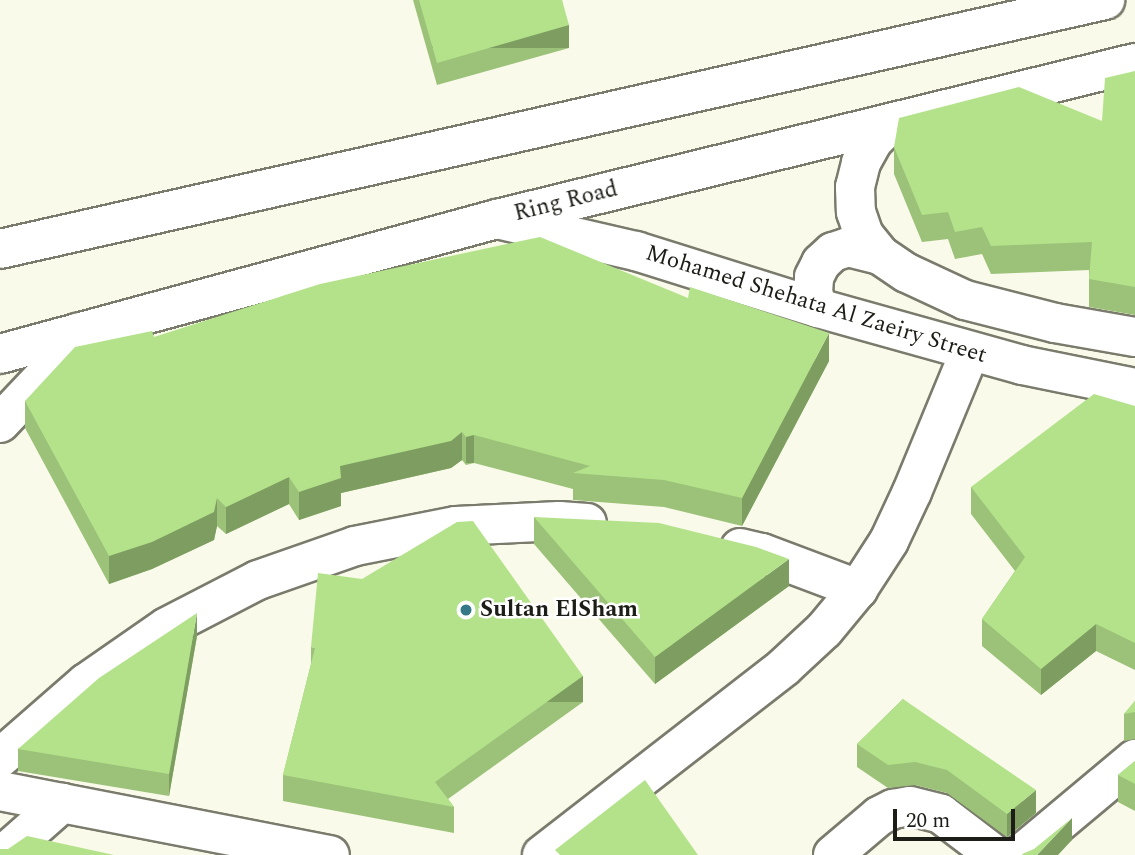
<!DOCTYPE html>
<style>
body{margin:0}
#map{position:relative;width:1135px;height:855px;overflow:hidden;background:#f9fae9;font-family:Spectral,serif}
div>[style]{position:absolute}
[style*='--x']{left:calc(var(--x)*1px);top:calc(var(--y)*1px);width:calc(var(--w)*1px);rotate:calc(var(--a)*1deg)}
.roads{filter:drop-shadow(2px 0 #7a7b6c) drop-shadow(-2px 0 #7a7b6c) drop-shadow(0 2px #7a7b6c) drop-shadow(0 -2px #7a7b6c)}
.minor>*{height:38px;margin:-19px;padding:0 19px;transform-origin:19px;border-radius:19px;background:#fff}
.highway>*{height:38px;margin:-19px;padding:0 19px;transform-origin:19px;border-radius:19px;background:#fff}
.wall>*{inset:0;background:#9bc278}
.shaded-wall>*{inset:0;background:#7e9e61;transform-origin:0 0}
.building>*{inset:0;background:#b4e28b}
.dots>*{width:19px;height:19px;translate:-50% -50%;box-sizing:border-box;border:4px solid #fff;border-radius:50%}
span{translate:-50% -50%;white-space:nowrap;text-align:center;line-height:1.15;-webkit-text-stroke:5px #fff;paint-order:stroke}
.street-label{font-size:23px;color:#1c1d16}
.poi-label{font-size:23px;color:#1c1d16;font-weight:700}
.left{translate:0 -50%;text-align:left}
.scale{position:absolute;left:893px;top:809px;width:122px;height:32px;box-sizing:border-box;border:4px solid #1c1d16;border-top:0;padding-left:9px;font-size:21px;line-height:24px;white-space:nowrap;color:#1c1d16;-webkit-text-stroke:5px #fff;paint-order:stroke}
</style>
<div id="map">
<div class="roads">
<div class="minor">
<div style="--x:891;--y:123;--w:25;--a:135"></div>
<div style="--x:873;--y:141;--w:25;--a:119"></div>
<div style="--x:861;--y:163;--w:25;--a:104"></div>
<div style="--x:855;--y:187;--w:25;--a:88"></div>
<div style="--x:856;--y:212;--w:24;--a:71"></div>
<div style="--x:864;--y:235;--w:26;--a:51"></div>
<div style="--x:880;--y:255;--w:32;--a:34"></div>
<div style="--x:907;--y:273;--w:64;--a:25"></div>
<div style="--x:965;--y:300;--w:93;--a:14.3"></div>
<div style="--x:1055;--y:323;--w:81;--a:9.9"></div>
<div style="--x:497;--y:219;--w:143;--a:13"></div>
<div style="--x:636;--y:251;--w:191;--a:17.4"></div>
<div style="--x:818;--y:308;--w:212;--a:15.6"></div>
<div style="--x:1022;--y:365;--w:115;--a:11.5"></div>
<div style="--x:818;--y:308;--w:16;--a:-108"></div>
<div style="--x:813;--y:293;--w:16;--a:-86"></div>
<div style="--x:814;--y:277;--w:16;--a:-63"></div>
<div style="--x:821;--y:263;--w:16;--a:-43"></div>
<div style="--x:833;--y:252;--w:16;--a:-18"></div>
<div style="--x:848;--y:247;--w:33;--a:14"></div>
<div style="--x:0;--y:423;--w:74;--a:-46.6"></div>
<div style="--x:51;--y:369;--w:46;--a:-52.9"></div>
<div style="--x:740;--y:548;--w:23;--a:13"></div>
<div style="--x:762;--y:553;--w:103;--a:20.6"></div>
<div style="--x:0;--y:758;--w:114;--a:-41.1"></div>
<div style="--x:86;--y:683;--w:98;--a:-34.7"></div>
<div style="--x:167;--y:627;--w:102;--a:-27.3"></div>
<div style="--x:258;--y:580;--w:103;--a:-19.3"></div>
<div style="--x:355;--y:546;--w:103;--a:-11.2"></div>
<div style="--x:456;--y:526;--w:103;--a:-2.8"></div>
<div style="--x:559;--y:521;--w:28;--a:4"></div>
<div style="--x:0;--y:791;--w:336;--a:11"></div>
<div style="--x:3;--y:855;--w:79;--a:-41.4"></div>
<div style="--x:542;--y:855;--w:306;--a:-37.8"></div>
<div style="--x:784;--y:667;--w:54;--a:-42.8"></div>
<div style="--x:824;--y:630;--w:53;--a:-50.3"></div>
<div style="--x:858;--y:589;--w:57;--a:-57.1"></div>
<div style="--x:889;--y:541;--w:54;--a:-64.9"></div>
<div style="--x:912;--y:492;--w:152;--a:-67.6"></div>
<div style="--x:833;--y:855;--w:60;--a:-40.3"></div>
<div style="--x:879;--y:816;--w:16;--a:-27"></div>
<div style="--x:893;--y:809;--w:17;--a:-10"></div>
<div style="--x:910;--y:806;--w:32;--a:14"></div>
<div style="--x:941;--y:814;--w:68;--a:37.2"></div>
<div style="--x:1020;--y:855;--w:150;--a:-39.9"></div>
</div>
<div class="highway">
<div style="--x:0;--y:249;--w:1133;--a:-12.7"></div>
<div style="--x:0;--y:354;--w:515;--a:-15.2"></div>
<div style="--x:497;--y:219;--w:657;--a:-13.74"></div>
</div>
</div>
<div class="wall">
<div style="clip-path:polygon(413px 0,562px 0,569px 48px,437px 85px)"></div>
<div style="clip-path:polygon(1135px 71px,1135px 315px,1089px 307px,1089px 270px,991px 274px,982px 254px,955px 259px,948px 239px,922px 242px,894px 174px,894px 147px,1102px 121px)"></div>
<div style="clip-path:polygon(154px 337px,829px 361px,742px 526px,664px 507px,573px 500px,573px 489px,474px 463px,466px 465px,462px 460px,451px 468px,341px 493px,341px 506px,299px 520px,289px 504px,226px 534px,217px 526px,214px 540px,152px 569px,109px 584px,25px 428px,25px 401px)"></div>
<div style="clip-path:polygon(1135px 406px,1135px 670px,1096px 651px,1041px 695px,982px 646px,982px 619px,1015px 571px,971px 514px,971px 487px)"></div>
<div style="clip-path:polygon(534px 517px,789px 586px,655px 684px,534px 544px)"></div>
<div style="clip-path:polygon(197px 636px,169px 796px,18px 771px,18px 749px)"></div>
<div style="clip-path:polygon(311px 647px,583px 702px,448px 799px,454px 807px,454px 833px,283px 801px,283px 775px,311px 664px)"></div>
<div style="clip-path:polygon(903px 699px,1036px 813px,1007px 837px,947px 793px,915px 785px,888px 788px,857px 767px,857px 744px)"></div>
<div style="clip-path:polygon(1135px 701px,1135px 739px,1124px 741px,1124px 714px)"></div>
<div style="clip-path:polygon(1135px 761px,1135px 811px,1118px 802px,1118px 775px)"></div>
</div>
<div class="shaded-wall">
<div style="left:569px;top:25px;width:23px;height:137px;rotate:90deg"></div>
<div style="clip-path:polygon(829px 333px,829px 361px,742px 526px,742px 498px)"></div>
<div style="clip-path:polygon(462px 432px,462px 460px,451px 468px,341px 493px,341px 506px,299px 520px,299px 492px,340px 466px)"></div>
<div style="left:474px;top:435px;width:28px;height:8px;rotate:90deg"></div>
<div style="clip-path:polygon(289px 477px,289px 504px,226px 534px,226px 507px)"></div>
<div style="clip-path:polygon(217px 498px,217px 526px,214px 540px,152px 569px,109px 584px,109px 556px)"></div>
<div style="clip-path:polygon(789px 559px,789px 586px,655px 684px,655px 657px)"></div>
<div style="clip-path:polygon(197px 613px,197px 636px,169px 796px,169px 774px)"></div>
<div style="clip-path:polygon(1096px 624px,1096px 651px,1041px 695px,1041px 669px)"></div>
<div style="left:583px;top:676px;width:26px;height:182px;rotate:90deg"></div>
<div style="clip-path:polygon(1036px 790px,1036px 813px,1007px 837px,1007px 814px)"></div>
<div style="clip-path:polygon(1072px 818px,1072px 840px,1058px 855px,1037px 855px)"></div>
</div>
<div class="building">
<div style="clip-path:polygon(419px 0,562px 0,569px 25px,437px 63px)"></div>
<div style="clip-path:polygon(1135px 71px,1135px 287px,1089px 279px,1092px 242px,991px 246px,982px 227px,955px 232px,948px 212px,922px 215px,894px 147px,899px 118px,1019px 87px,1102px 121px,1105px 78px)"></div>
<div style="clip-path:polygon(540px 237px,688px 298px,690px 287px,829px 333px,742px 498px,664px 480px,573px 473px,590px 466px,474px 435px,466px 437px,462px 432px,451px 441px,340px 466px,341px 478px,299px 492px,289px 477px,226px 507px,217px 498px,214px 512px,152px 542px,109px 556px,25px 401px,75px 347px,152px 331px,154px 337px,320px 284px)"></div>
<div style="clip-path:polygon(1094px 394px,1135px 406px,1135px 643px,1096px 624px,1041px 669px,982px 619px,1025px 557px,971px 487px)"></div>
<div style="clip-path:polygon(534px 517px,659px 523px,756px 547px,789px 559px,655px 657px)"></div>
<div style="clip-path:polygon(473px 521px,583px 676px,435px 782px,454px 807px,283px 775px,315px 648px,311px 647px,318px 573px,362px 579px,457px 522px)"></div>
<div style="clip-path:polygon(197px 613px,169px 774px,18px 749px,99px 678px)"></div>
<div style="clip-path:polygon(903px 699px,1036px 790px,1007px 814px,947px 770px,915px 762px,888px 765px,857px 744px)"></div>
<div style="clip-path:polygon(1135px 701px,1135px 712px,1124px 714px)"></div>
<div style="clip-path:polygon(1135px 761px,1135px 784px,1118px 775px)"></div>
<div style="clip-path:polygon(645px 780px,698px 855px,560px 855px,555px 850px)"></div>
<div style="clip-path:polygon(1072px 818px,1037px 855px,1023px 855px,1022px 854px,1034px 849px)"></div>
<div style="clip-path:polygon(27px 836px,114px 855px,0 855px,0 849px,8px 849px)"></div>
</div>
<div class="dots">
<div style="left:466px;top:610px;background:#357989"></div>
</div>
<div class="street-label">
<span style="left:566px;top:202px;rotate:-14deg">Ring Road</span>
<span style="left:816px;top:305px;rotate:17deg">Mohamed Shehata Al Zaeiry Street</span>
</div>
<div class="poi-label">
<span class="left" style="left:480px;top:610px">Sultan ElSham</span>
</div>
<div class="scale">20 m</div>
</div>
